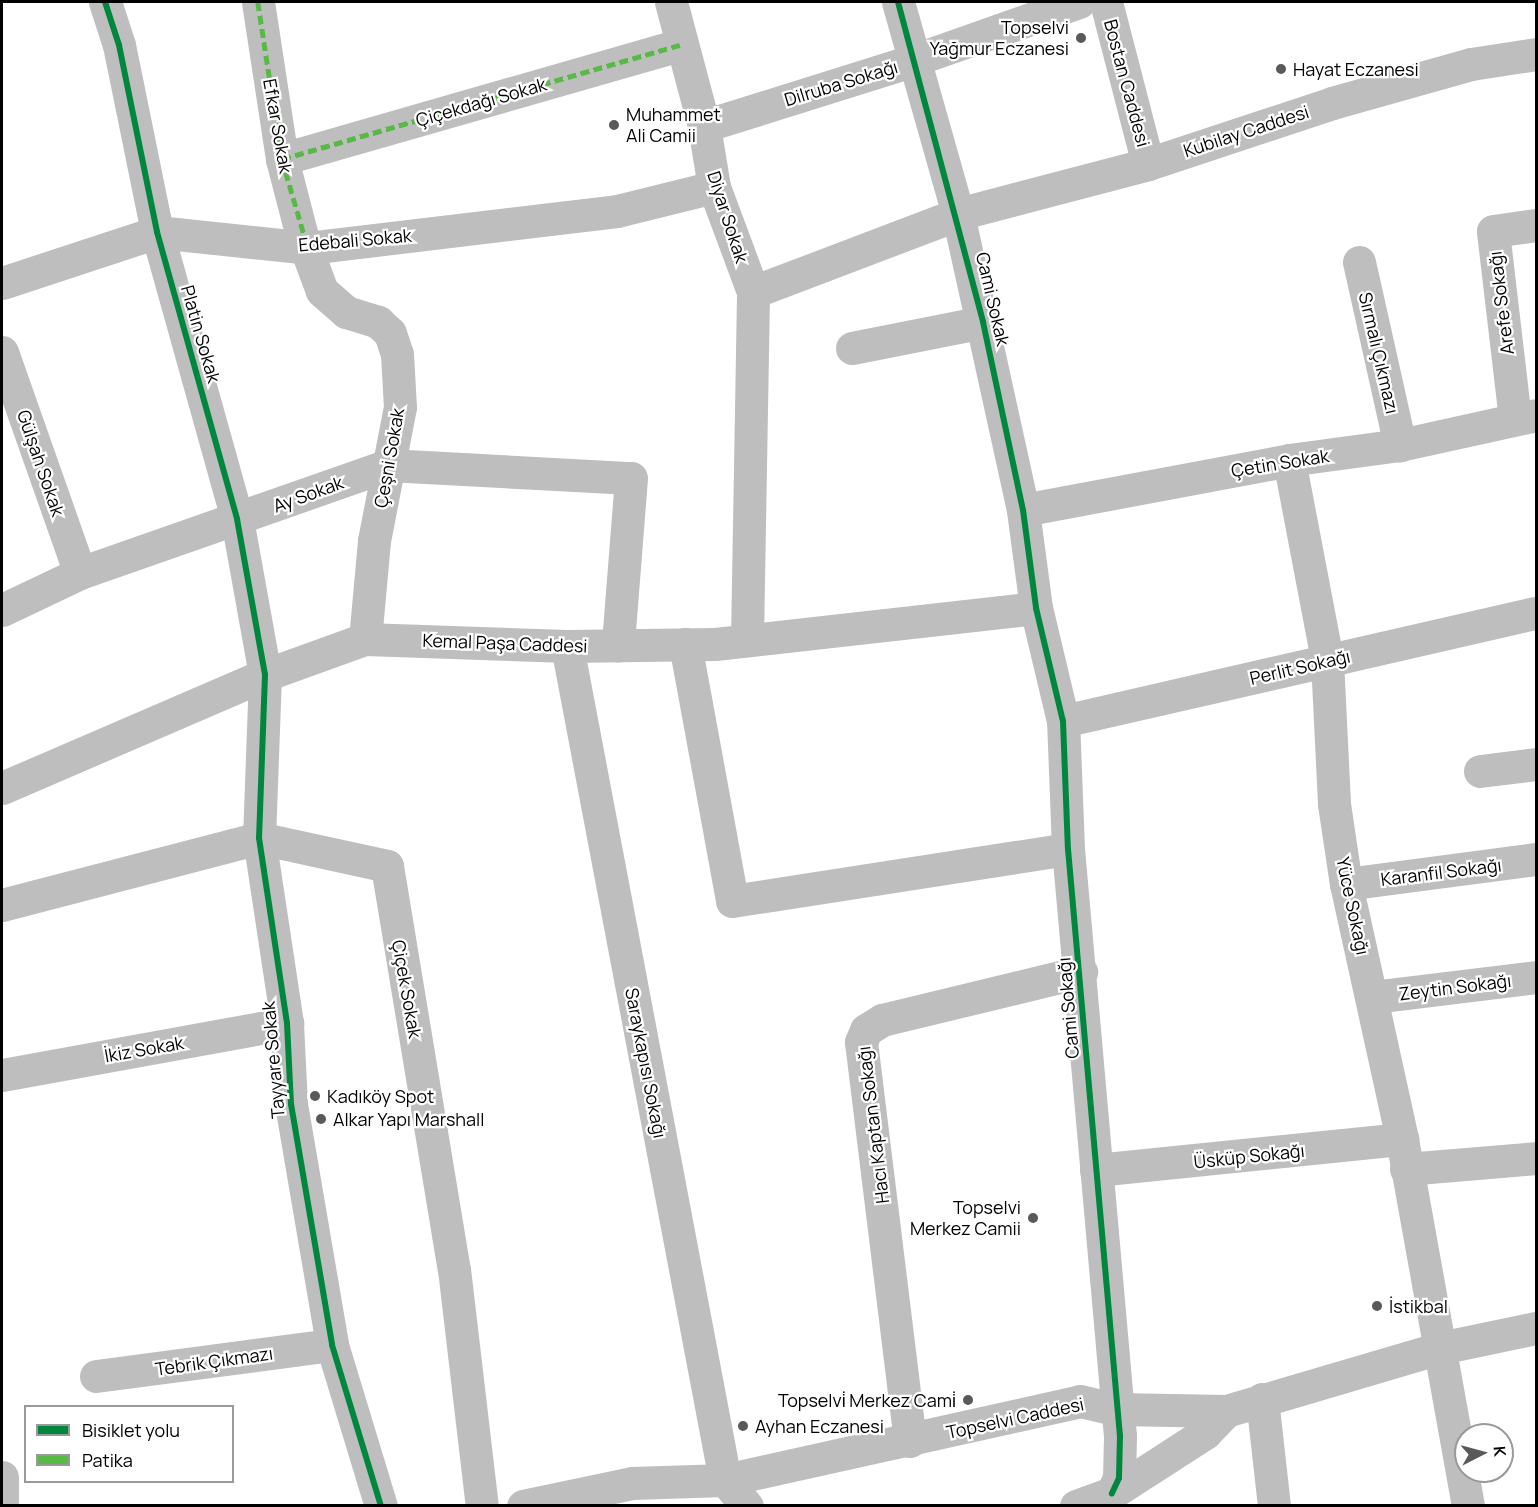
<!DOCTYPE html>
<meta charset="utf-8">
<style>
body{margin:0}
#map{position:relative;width:1538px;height:1507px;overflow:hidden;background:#fff;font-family:Manrope,sans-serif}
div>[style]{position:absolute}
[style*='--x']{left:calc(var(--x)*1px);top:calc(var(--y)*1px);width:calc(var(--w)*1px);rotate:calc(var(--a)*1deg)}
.minor>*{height:33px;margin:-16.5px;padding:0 16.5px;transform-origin:16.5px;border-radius:16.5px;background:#bebebe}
.tertiary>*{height:33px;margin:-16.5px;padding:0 16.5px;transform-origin:16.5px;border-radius:16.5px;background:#bebebe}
.quiet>*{height:4.5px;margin-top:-2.25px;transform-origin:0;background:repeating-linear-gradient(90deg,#58b947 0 9px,transparent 0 13.5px)}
.cycleway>*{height:6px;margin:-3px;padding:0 3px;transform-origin:3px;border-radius:3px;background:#00873e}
.dots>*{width:16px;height:16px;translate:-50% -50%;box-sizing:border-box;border:3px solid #fff;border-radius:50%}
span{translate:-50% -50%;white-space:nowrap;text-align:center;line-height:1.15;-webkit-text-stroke:4.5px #fff;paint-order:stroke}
.poi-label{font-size:18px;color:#000}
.right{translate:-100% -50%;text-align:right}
.left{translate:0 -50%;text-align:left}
.street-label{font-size:18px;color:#000}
.frame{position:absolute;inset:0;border:3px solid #000;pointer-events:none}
.legend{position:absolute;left:24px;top:1405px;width:210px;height:78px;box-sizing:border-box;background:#fff;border:2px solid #999;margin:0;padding:8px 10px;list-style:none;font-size:18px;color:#000}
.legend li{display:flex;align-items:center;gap:12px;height:30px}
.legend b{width:30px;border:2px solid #999}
.north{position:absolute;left:1454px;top:1423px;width:60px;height:60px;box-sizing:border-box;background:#fff;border:2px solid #999;border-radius:50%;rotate:84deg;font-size:16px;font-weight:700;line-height:24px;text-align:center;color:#000}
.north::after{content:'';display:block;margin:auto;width:21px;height:27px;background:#595959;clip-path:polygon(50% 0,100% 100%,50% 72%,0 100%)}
</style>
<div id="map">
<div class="minor">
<div style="--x:105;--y:2;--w:45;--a:72"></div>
<div style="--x:119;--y:45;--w:191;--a:78.5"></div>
<div style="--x:157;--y:232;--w:298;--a:74.4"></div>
<div style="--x:237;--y:519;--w:158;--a:79.8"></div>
<div style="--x:265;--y:675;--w:163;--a:92.1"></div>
<div style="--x:259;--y:838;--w:187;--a:81.4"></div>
<div style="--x:287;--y:1023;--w:81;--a:87.2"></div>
<div style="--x:291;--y:1104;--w:244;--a:80.3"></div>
<div style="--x:332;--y:1345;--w:168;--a:73.1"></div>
<div style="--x:258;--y:2;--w:159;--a:81.3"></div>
<div style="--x:282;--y:159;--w:84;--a:75.5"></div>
<div style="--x:303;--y:240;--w:54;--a:69.6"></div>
<div style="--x:322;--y:291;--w:32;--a:41"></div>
<div style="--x:346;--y:312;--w:34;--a:17"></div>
<div style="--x:378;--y:322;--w:16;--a:43"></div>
<div style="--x:390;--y:333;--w:22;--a:72"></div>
<div style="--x:397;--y:354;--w:53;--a:86.8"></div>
<div style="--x:400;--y:407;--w:136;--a:101"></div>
<div style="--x:374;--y:541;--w:98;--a:95.2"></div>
<div style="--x:671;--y:2;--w:128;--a:75.1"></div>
<div style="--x:704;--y:126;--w:62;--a:80.7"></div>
<div style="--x:714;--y:187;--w:112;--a:69.6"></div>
<div style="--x:704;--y:126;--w:220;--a:-17.4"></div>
<div style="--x:914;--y:60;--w:175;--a:-19.4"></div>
<div style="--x:282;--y:159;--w:414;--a:-16"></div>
<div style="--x:1359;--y:262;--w:188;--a:77.4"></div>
<div style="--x:2;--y:283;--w:163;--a:-18.2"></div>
<div style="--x:157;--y:232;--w:152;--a:6"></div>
<div style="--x:308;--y:248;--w:311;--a:-6.8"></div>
<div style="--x:617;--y:211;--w:100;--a:-13.9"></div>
<div style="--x:852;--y:348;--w:134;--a:-11.2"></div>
<div style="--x:2;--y:352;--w:234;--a:70.6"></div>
<div style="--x:1515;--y:419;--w:189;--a:-96.7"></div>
<div style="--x:1493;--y:231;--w:43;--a:-7.9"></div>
<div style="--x:1289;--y:460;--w:204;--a:79.2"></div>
<div style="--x:1327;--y:660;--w:144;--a:87.2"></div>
<div style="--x:1334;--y:804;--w:81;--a:81.5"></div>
<div style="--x:1346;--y:884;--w:261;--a:77.6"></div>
<div style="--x:1402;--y:1139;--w:373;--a:79.8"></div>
<div style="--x:1023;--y:510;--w:271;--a:-10.6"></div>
<div style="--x:1289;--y:460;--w:112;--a:-7.7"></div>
<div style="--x:1400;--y:445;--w:139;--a:-12.4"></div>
<div style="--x:2;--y:610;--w:86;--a:-25.4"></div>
<div style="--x:80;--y:573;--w:326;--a:-19.3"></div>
<div style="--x:388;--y:465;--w:243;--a:3.1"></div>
<div style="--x:631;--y:478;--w:168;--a:94.5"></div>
<div style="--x:747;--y:639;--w:347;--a:-89"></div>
<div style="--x:753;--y:292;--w:219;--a:-20.8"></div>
<div style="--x:958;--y:214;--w:220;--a:-105.8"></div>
<div style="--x:685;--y:644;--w:261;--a:79.6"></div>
<div style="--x:732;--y:901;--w:340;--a:-8.8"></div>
<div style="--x:567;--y:646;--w:849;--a:79.27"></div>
<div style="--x:725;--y:1480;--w:34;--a:50"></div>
<div style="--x:1063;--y:721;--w:485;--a:-12.9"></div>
<div style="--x:1480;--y:771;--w:56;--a:-7.1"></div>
<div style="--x:1346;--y:884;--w:192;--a:-7.5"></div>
<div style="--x:2;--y:905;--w:266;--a:-14.6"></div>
<div style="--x:259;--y:838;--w:131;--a:12.3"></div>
<div style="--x:387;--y:866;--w:409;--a:80.6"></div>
<div style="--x:454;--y:1269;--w:239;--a:83.3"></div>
<div style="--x:1373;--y:997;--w:164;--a:-7"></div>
<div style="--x:2;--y:1075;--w:290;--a:-10.3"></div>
<div style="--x:1406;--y:1169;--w:130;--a:-4.8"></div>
<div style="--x:1096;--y:1170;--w:308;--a:-5.8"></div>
<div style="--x:96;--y:1376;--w:238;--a:-7.5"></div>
<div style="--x:1262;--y:1399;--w:108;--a:83.6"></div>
<div style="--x:910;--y:1441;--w:402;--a:-97"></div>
<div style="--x:861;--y:1042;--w:13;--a:-67"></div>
<div style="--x:866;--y:1030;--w:19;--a:-32"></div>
<div style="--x:882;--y:1020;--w:205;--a:-13.6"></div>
<div style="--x:2;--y:1477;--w:25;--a:90"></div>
</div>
<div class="tertiary">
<div style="--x:1106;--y:2;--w:167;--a:75.5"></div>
<div style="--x:2;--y:788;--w:286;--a:-23.3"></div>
<div style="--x:265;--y:675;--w:106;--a:-19.8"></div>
<div style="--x:365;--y:639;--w:202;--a:2"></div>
<div style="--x:567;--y:646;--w:148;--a:-0.8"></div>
<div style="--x:715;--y:644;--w:323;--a:-6.4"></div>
<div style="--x:1112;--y:1493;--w:17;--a:-65"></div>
<div style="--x:1119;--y:1478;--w:42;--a:-88.6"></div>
<div style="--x:1120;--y:1436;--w:589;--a:-95.06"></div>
<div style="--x:1068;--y:849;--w:128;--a:-92.2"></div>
<div style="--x:1063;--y:721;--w:116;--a:-103.4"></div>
<div style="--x:1036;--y:608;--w:99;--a:-97.6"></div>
<div style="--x:1023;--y:510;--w:303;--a:-102.4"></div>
<div style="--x:958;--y:214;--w:196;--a:-14.7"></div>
<div style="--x:1148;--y:164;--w:194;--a:-18.3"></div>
<div style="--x:1332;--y:103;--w:144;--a:-15.7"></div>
<div style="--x:1471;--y:64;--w:66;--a:-8.7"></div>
<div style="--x:523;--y:1506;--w:111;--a:-11.9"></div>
<div style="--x:632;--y:1483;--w:93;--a:-1.8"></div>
<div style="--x:725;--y:1480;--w:364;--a:-12.5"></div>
<div style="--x:1080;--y:1401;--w:37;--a:13"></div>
<div style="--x:1116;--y:1409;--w:110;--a:1"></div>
<div style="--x:1226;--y:1411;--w:223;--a:-16.4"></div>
<div style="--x:1440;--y:1348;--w:98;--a:-11.8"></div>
<div style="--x:1076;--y:1506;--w:38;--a:-20"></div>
<div style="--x:1112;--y:1493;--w:111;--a:-32.8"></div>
<div style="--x:1205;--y:1433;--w:30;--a:-46"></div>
</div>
<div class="quiet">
<div style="--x:258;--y:2;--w:159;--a:81.3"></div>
<div style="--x:282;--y:159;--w:93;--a:73.7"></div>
<div style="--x:282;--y:159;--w:414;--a:-16"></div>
</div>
<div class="cycleway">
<div style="--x:105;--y:2;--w:45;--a:72"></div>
<div style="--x:119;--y:45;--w:191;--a:78.5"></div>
<div style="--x:157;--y:232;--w:298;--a:74.4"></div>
<div style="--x:237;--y:519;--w:158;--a:79.8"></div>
<div style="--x:265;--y:675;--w:163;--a:92.1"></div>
<div style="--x:259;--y:838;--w:187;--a:81.4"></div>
<div style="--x:287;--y:1023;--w:81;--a:87.2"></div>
<div style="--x:291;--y:1104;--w:244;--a:80.3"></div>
<div style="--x:332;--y:1345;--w:168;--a:73.1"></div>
<div style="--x:898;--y:2;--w:331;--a:75.1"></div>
<div style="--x:983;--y:322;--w:192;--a:78"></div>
<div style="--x:1023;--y:510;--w:99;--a:82.4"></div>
<div style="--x:1036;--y:608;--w:116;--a:76.6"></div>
<div style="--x:1063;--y:721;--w:128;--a:87.8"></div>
<div style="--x:1068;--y:849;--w:589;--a:84.94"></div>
<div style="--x:1120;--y:1436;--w:42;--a:91.4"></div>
<div style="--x:1119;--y:1478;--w:17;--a:115"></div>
</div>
<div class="dots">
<div style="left:1081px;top:38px;background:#595959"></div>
<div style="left:1281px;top:69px;background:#595959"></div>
<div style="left:614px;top:125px;background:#595959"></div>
<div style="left:315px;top:1096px;background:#595959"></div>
<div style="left:321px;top:1119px;background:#595959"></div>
<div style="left:1033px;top:1218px;background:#595959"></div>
<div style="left:1377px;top:1306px;background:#595959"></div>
<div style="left:968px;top:1400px;background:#595959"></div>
<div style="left:743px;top:1426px;background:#595959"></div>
</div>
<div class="poi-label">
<span class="right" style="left:1069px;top:38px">Topselvi<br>Yağmur Eczanesi</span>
<span class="left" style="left:1293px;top:69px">Hayat Eczanesi</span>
<span class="left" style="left:626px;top:125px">Muhammet<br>Ali Camii</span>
<span class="left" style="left:327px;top:1096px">Kadıköy Spot</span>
<span class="left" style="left:333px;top:1119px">Alkar Yapı Marshall</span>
<span class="right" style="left:1021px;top:1218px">Topselvi<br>Merkez Camii</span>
<span class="left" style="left:1389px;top:1306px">İstikbal</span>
<span class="right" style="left:956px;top:1400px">Topselvi̇ Merkez Cami̇</span>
<span class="left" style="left:755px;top:1426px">Ayhan Eczanesi</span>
</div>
<div class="street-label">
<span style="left:841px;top:83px;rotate:-17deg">Dilruba Sokağı</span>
<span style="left:1127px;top:83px;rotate:75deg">Bostan Caddesi</span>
<span style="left:481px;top:102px;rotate:-16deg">Çiçekdağı Sokak</span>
<span style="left:278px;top:126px;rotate:80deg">Efkar Sokak</span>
<span style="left:1246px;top:131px;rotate:-18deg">Kubilay Caddesi</span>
<span style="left:728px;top:217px;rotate:72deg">Diyar Sokak</span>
<span style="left:355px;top:240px;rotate:-5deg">Edebali Sokak</span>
<span style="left:993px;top:299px;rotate:77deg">Cami Sokak</span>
<span style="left:1501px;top:303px;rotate:-97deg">Arefe Sokağı</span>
<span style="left:201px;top:334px;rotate:74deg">Platin Sokak</span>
<span style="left:1379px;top:353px;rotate:77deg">Sırmalı Çıkmazı</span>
<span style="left:389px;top:458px;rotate:-80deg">Çeşni Sokak</span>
<span style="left:41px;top:463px;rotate:71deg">Gülşah Sokak</span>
<span style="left:1280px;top:463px;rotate:-9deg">Çetin Sokak</span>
<span style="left:308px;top:494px;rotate:-20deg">Ay Sokak</span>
<span style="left:505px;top:643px;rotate:2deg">Kemal Paşa Caddesi</span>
<span style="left:1300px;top:667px;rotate:-13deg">Perlit Sokağı</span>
<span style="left:1441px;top:872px;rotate:-7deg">Karanfil Sokağı</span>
<span style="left:1353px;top:906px;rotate:78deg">Yüce Sokağı</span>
<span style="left:1455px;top:987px;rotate:-7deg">Zeytin Sokağı</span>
<span style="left:407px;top:989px;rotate:80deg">Çiçek Sokak</span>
<span style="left:1068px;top:1008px;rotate:-95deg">Cami Sokağı</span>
<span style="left:144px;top:1049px;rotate:-10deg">İkiz Sokak</span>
<span style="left:273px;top:1060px;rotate:-95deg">Tayyare Sokak</span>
<span style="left:646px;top:1063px;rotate:79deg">Saraykapısı Sokağı</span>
<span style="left:873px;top:1125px;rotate:-97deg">Hacı Kaptan Sokağı</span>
<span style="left:1249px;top:1156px;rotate:-6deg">Üsküp Sokağı</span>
<span style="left:214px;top:1361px;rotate:-8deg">Tebrik Çıkmazı</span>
<span style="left:1015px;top:1418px;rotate:-12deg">Topselvi Caddesi</span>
</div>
<div class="frame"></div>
<ul class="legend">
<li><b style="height:8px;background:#00873e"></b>Bisiklet yolu</li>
<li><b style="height:8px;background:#58b947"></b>Patika</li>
</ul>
<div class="north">K</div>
</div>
